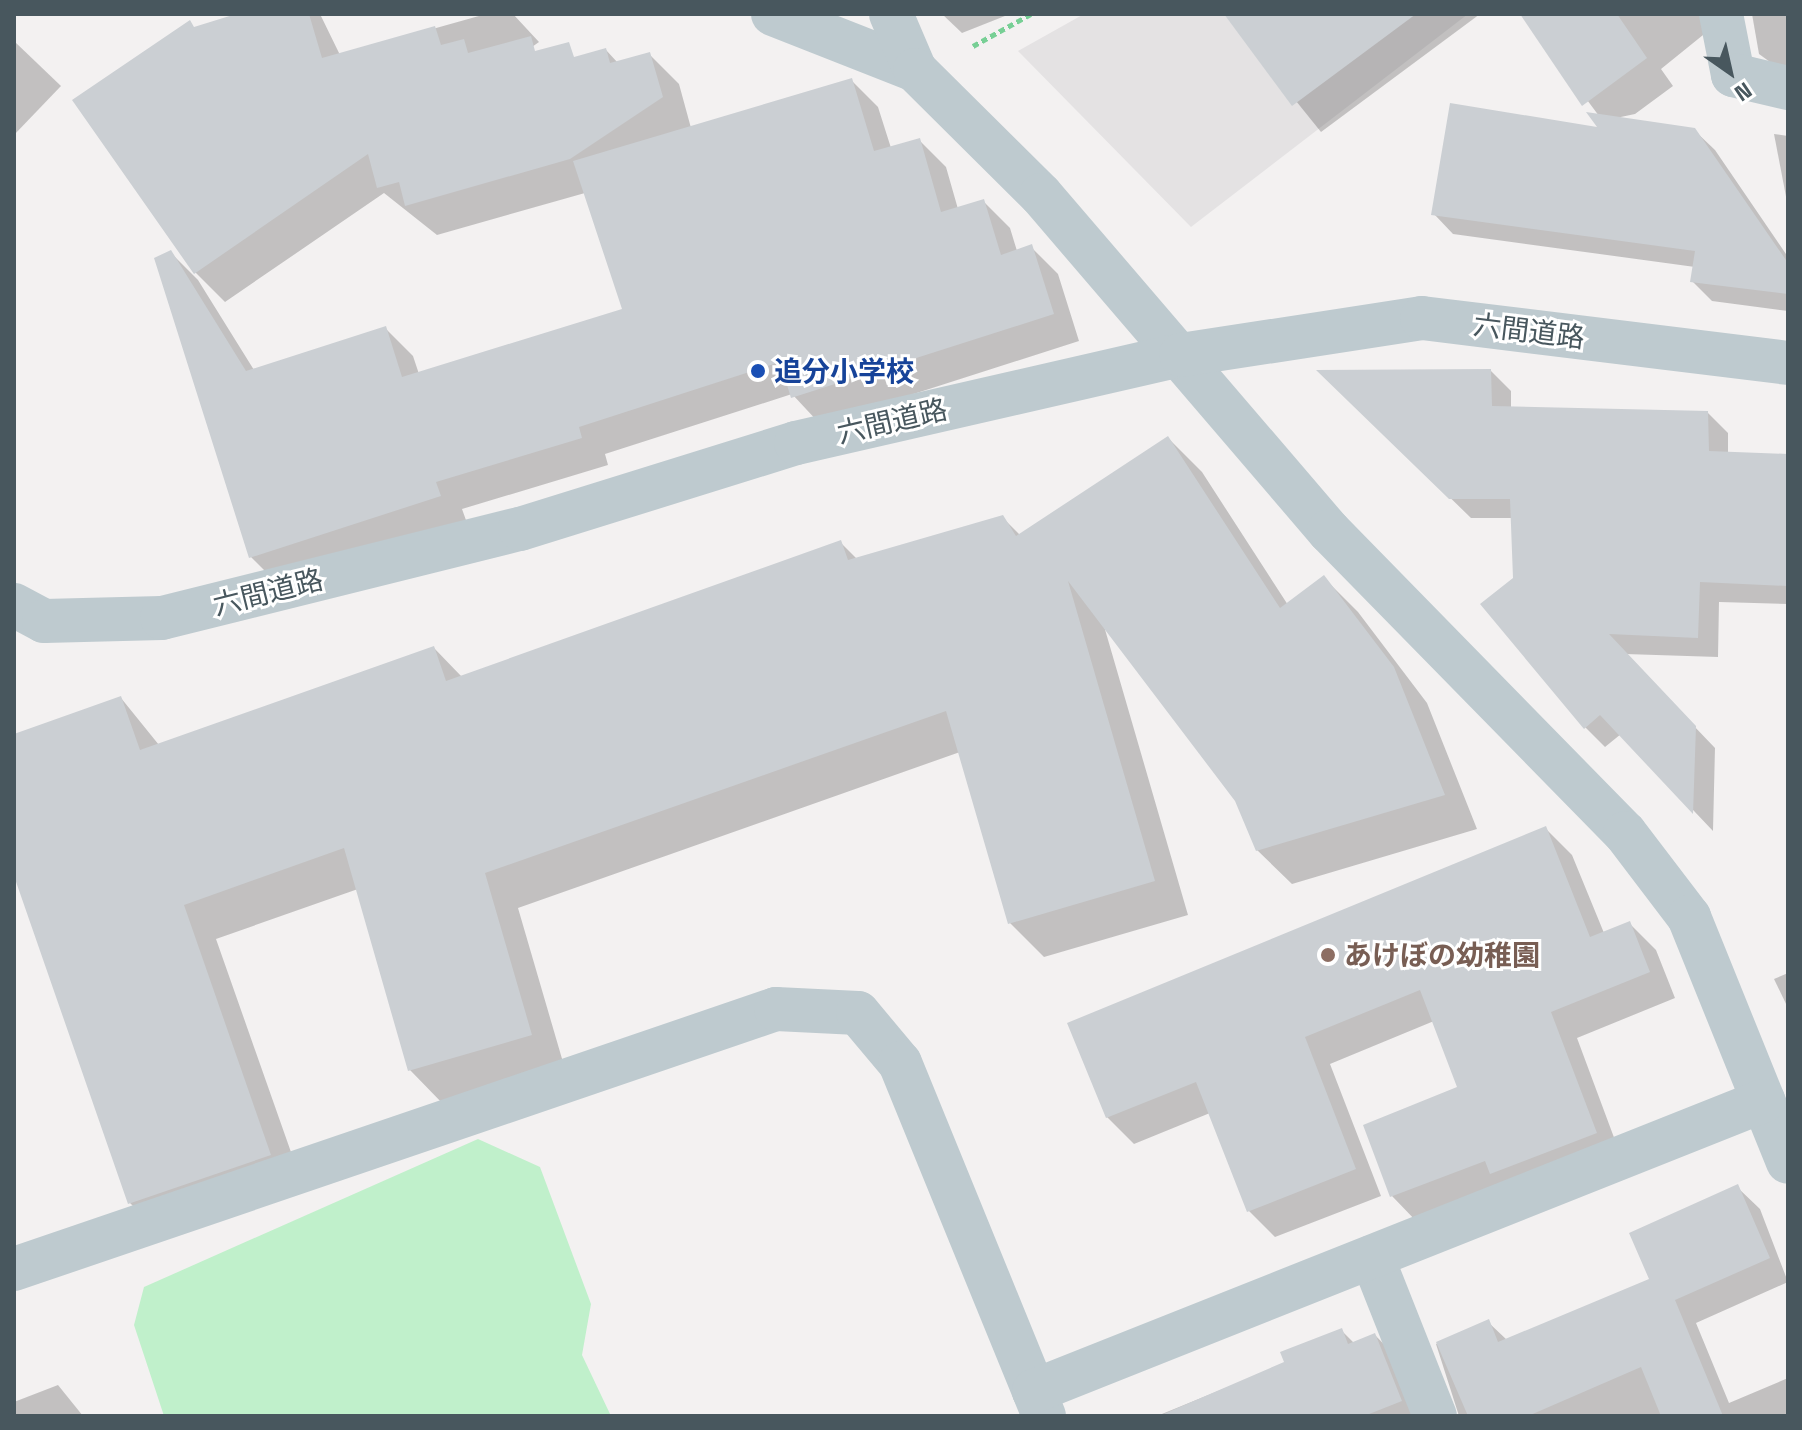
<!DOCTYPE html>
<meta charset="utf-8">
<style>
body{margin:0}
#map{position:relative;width:1802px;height:1430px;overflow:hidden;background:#f3f1f1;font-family:"Space Grotesk","Noto Sans JP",sans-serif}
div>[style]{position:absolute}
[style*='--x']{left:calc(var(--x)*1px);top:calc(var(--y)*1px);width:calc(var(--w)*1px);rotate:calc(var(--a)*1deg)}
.education>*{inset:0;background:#e4e2e3}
.green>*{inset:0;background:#c0f0cb}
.shadow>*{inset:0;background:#0003}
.building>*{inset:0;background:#cbcfd3}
.path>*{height:5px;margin-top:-2.5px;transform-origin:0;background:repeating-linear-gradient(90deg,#77cf95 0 6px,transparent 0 10px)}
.minor>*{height:44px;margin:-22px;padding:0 22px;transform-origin:22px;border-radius:22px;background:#becacf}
.dots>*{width:22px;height:22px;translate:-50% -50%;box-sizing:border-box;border:4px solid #fff;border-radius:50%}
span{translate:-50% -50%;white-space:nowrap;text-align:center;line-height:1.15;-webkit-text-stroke:6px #fff;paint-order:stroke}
.street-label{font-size:28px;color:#48575e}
.transit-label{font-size:28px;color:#164399;font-weight:700}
.left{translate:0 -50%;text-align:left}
.education-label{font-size:28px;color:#785e54;font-weight:700}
.frame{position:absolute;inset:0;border:16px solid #48575e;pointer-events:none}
.north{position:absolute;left:1690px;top:32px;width:80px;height:80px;-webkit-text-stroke:6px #fff;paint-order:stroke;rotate:146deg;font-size:22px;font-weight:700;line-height:32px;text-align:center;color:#48575e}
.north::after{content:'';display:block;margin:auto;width:28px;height:36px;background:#48575e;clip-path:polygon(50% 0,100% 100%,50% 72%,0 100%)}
</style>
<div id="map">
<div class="education">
<div style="clip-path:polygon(1084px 14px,1468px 14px,1191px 227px,1018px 51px)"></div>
</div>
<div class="green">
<div style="clip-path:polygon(478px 1139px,540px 1167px,591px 1304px,582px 1355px,611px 1416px,164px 1416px,134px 1325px,144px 1287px)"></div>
</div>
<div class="shadow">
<div style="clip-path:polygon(243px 14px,320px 14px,340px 55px,486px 14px,513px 14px,539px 42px,481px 83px,606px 50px,618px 63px,649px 54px,679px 84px,691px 128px,851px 80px,878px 107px,891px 148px,919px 140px,946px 167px,958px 209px,983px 201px,1010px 228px,1017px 251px,1031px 247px,1058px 274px,1079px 341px,820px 424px,792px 394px,605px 454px,608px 465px,462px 509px,467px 523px,278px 584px,251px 557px,171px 253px,198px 280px,254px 370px,385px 328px,413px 356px,419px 374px,624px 311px,585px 193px,437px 235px,384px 193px,225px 302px,196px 273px,75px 100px,195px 28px)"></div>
<div style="clip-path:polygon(942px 14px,1010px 14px,962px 33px)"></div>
<div style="clip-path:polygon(1226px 14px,1480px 14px,1321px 132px)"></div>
<div style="clip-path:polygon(1523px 14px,1729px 14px,1661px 69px,1673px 86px,1635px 114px,1616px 118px,1694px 130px,1715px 150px,1788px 257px,1788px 311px,1712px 301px,1692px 281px,1695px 267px,1453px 234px,1434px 214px,1601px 130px,1599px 116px)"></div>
<div style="clip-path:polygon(1752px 14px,1788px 14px,1788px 75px,1759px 54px)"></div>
<div style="clip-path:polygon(14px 41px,61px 86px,14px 135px)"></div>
<div style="clip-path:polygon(1774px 134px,1788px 136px,1788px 207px)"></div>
<div style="clip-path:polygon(1491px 371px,1511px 391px,1511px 409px,1708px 413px,1728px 433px,1728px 453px,1788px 456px,1788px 604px,1719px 602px,1718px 657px,1625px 654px,1715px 748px,1713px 831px,1621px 734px,1605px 747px,1585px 727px,1515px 578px,1513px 518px,1471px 518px,1321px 372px)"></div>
<div style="clip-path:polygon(1168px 438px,1202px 472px,1288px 605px,1324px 578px,1358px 612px,1427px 703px,1477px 829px,1292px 884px,1257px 850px,1236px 800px,1104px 626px,1188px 915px,1044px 957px,1010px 923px,960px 752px,518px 908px,565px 1069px,444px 1105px,410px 1070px,358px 889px,216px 939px,304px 1189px,164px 1237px,130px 1203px,14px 870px,14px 736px,121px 698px,159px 745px,434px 648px,462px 677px,841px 543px,858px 560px,1002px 517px,1020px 535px)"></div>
<div style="clip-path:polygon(1546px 829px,1572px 855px,1604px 933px,1629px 923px,1656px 950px,1675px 998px,1577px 1038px,1622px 1159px,1418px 1223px,1392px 1196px,1460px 1089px,1434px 1021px,1330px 1064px,1381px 1196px,1275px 1237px,1249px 1211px,1210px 1113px,1134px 1144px,1107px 1117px)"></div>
<div style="clip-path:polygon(1788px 973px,1788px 1008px,1774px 979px)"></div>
<div style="clip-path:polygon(1737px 1187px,1760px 1209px,1788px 1282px,1696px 1323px,1729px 1403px,1788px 1378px,1788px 1416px,1459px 1416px,1436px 1344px,1488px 1322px,1507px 1340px,1651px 1280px)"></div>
<div style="clip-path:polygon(1341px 1330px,1355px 1344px,1375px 1335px,1397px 1358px,1420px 1416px,1157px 1416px,1287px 1363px)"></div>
<div style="clip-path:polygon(58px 1385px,83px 1416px,14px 1416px,14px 1402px)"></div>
</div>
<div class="building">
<div style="clip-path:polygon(236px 14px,309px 14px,322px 58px,435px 26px,441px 45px,464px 39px,468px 53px,531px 36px,535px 51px,569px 42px,574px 57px,606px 48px,610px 63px,650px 52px,663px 97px,570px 159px,405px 206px,399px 182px,377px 188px,368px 154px,194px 274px,72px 100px,190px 20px,194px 27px)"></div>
<div style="clip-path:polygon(1224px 14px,1416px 14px,1292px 106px)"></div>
<div style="clip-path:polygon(1520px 14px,1617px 14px,1647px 58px,1582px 106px)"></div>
<div style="clip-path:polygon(852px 78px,874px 151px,920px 138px,941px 212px,984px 199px,1001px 255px,1032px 244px,1054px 314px,791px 398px,780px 362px,579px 427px,582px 438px,436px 482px,441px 496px,249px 558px,154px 258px,171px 250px,246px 371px,386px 326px,402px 377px,622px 309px,573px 161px)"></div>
<div style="clip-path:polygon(1450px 103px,1597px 127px,1586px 112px,1695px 128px,1788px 263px,1788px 294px,1690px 282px,1695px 251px,1431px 215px)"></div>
<div style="clip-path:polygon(1491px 369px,1492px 406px,1708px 411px,1709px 451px,1788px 454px,1788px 586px,1700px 582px,1698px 638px,1609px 634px,1696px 726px,1693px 814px,1600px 715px,1584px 729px,1480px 604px,1513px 578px,1510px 499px,1449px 499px,1316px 370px)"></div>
<div style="clip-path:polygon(1168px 436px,1280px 608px,1324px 575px,1394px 667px,1445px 795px,1256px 851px,1235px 801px,1068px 581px,1155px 881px,1008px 924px,946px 711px,485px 873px,532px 1035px,408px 1071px,344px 848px,184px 905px,271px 1155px,128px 1204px,14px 876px,14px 734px,121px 696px,140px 750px,434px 646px,446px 681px,841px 540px,848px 560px,1003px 515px,1016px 536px)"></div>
<div style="clip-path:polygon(1546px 826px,1590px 937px,1630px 921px,1650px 972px,1551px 1012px,1597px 1133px,1490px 1174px,1485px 1161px,1390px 1197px,1363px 1125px,1457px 1087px,1420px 990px,1305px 1037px,1356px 1169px,1247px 1212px,1196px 1082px,1106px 1118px,1067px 1023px)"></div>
<div style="clip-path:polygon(1738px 1184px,1770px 1258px,1675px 1300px,1723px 1416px,1661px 1416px,1641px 1367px,1528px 1416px,1468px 1416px,1436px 1342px,1489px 1319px,1498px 1342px,1649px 1279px,1629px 1233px)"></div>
<div style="clip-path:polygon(1342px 1328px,1348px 1344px,1375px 1333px,1402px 1401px,1364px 1416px,1159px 1416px,1284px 1362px,1280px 1352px)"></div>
</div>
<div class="path">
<div style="--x:973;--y:46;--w:66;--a:-28.9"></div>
</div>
<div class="minor">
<div style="--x:773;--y:14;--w:153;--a:21.5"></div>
<div style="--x:891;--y:14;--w:61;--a:66.8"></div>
<div style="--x:915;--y:70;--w:177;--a:44.8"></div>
<div style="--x:1041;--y:195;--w:443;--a:49.4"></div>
<div style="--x:1329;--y:531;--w:423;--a:45.6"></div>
<div style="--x:1625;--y:833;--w:106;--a:52.7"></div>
<div style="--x:1689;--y:917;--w:264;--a:68"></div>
<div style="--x:1721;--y:14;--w:62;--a:78.9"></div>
<div style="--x:1733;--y:75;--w:57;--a:13.3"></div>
<div style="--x:14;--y:605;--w:34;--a:28"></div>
<div style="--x:44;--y:621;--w:118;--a:-1.5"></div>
<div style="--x:162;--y:618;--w:369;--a:-14"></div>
<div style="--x:520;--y:529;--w:289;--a:-17.3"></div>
<div style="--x:796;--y:443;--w:395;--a:-12.9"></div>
<div style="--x:1181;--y:355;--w:244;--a:-8.7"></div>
<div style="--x:1422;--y:318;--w:369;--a:7"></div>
<div style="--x:1372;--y:1257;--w:171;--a:68.4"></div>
<div style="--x:14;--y:1269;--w:805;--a:-18.84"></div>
<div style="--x:776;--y:1009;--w:82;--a:2.8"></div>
<div style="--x:858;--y:1013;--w:65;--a:50"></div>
<div style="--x:900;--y:1063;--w:354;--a:67.8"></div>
<div style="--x:1044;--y:1416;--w:27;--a:-112"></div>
<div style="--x:1034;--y:1391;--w:785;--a:-21.69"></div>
</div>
<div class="dots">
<div style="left:758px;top:371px;background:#1a4fb4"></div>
<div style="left:1328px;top:955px;background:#8d6e63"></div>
</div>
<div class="street-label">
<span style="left:1529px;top:331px;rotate:7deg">六間道路</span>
<span style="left:892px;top:421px;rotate:-13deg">六間道路</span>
<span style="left:268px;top:592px;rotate:-14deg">六間道路</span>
</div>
<div class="transit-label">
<span class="left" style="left:774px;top:371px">追分小学校</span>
</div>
<div class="education-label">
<span class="left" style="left:1344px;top:955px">あけぼの幼稚園</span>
</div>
<div class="frame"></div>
<div class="north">N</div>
</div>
